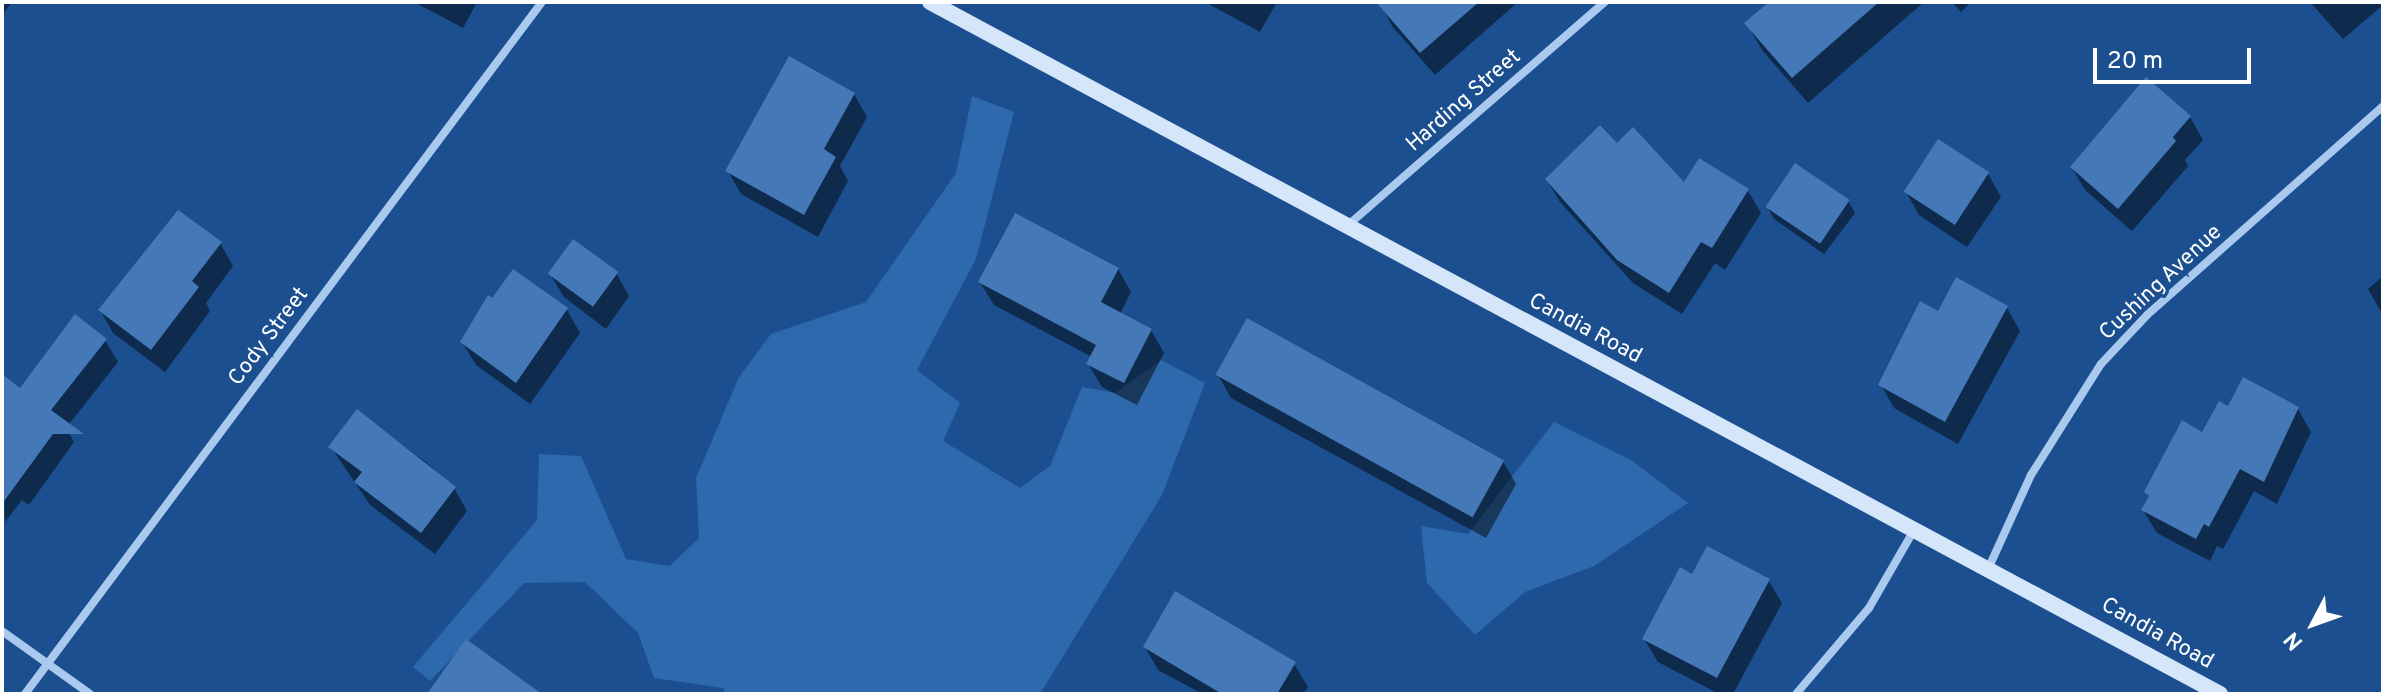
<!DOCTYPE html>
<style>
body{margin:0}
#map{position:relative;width:2385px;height:696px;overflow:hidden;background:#1b4f8f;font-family:Overpass,sans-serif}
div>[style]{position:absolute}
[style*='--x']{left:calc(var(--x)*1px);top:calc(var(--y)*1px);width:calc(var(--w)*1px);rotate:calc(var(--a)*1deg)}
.green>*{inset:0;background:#2e69ad}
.shadow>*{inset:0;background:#0007}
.building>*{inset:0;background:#4478b7;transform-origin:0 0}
.street>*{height:8px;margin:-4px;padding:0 4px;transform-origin:4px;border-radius:4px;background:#a9c9ee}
.secondary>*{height:16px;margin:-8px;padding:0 8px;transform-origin:8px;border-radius:8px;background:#d6e6fa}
span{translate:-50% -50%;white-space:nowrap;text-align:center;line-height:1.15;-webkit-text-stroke:7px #1b4f8f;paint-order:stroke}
.street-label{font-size:22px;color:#fff}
.frame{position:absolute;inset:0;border:4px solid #fff;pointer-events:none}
.north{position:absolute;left:2273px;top:584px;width:80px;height:80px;-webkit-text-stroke:6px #1b4f8f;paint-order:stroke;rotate:229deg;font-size:22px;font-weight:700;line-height:32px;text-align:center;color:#fff}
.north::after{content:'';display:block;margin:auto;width:28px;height:36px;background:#fff;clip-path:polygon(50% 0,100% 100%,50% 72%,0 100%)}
.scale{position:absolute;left:2093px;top:48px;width:158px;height:36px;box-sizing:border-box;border:4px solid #fff;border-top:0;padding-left:10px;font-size:24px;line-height:28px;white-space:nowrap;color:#fff;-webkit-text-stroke:6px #1b4f8f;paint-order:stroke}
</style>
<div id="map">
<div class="green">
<div style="clip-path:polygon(972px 96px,1014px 112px,976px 259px,917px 370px,960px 403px,943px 441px,1020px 488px,1050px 466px,1082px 387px,1115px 393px,1161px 360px,1205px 383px,1162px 495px,1040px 694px,725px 694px,723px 688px,654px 678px,638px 633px,585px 582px,524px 583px,430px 681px,413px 667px,537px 520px,539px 454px,581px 456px,626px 559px,670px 566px,699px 538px,696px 478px,739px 377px,771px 334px,866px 302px,956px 173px)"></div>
<div style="clip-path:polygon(1554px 422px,1631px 460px,1688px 503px,1594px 566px,1525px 592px,1475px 635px,1427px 583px,1421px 526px,1468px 534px)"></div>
</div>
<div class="shadow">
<div style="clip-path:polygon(2px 2px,12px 2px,2px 15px)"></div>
<div style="clip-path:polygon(414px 2px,477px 2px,463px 28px)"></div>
<div style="clip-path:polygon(1205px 2px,1277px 2px,1260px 32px)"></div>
<div style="clip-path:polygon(1380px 2px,1518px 2px,1435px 75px,1392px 26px)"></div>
<div style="clip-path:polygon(1773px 2px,1924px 2px,1808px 103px,1762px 50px,1747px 24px)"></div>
<div style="clip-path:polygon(1952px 2px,1971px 2px,1961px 12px)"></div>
<div style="clip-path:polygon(2310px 2px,2383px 2px,2383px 5px,2343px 39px)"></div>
<div style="clip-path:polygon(854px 94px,867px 117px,840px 166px,848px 181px,818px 237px,741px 194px,728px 171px)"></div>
<div style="clip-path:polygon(2190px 117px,2203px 140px,2185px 160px,2188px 166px,2132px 231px,2085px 190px,2072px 168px)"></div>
<div style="clip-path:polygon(1616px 145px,1684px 185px,1748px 191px,1761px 213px,1725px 270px,1715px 263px,1682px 314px,1633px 283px,1560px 202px,1547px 180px)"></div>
<div style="clip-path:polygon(1988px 174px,2001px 197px,1967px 247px,1919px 215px,1906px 192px)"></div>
<div style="clip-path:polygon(1848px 201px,1855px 213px,1824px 254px,1774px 219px,1767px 207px)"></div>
<div style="clip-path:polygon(220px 243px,233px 266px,206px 303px,210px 311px,165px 372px,113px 333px,100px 310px)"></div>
<div style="clip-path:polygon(1118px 269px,1131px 292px,1120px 314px,1151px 330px,1164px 353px,1137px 405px,1102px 387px,1088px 364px,1092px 357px,994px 305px,980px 282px)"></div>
<div style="clip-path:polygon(514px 271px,567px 310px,580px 333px,530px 404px,476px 365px,462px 342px)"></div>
<div style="clip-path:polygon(616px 273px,629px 296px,606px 329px,564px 297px,550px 274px)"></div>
<div style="clip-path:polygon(2383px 276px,2383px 315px,2368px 289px)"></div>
<div style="clip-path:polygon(2007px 308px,2020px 331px,1958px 444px,1894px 408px,1881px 385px,1939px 313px)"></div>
<div style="clip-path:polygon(105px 340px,118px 362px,66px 428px,74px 442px,29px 505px,22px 500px,5px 522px,2px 389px,20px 390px)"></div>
<div style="clip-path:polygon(1218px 375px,1503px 461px,1516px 484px,1486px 538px,1231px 398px)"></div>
<div style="clip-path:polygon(2229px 408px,2298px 409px,2311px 432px,2277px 504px,2254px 491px,2223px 549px,2217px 546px,2210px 561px,2157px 533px,2143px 510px,2150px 499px,2146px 492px)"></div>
<div style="clip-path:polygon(358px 411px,427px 463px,454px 488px,467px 511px,435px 554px,370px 505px,331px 447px)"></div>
<div style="clip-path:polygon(1693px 577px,1768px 580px,1782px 603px,1733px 694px,1719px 694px,1658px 662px,1644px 639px)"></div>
<div style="clip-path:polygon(1145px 647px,1294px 664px,1308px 687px,1303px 694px,1203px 694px,1158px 670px)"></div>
</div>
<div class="building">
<div style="clip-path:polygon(1376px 2px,1479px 2px,1420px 53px)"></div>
<div style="clip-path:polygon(1769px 2px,1879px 2px,1792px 78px,1744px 23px)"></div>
<div style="clip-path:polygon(789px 56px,855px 93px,824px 149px,836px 157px,804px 215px,725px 171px)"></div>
<div style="clip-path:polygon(2146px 77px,2191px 116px,2173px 137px,2176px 141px,2118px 209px,2070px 167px)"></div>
<div style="clip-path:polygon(1600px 125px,1617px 143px,1633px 127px,1684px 182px,1699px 158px,1749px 189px,1712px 248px,1701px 242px,1669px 293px,1617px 260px,1545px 179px)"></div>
<div style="left:1938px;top:139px;width:61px;height:63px;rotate:33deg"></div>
<div style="left:1795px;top:163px;width:66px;height:53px;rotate:34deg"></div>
<div style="clip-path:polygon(178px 210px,222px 242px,192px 281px,199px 287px,151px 350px,98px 310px)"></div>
<div style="clip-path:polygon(1015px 213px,1119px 268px,1101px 302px,1152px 329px,1124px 383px,1086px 364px,1096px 345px,978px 282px)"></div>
<div style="left:573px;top:239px;width:56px;height:43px;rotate:36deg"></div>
<div style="clip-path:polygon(513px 269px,568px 308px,516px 383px,460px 342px,488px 295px,492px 298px)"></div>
<div style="clip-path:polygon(1956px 277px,2008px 306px,1945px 422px,1878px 385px,1920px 301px,1938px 311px)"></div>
<div style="clip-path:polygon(75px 314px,107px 339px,51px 410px,84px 434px,53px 434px,2px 504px,2px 374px,20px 388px)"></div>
<div style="left:1247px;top:318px;width:294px;height:65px;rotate:29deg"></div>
<div style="clip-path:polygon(2243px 377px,2299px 407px,2264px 482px,2240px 469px,2209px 527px,2204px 524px,2196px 539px,2141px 510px,2149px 496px,2144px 492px,2182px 420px,2202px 432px,2219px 401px,2228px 406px)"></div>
<div style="clip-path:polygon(357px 409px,456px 487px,421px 533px,354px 482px,362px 472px,328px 447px)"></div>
<div style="clip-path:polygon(1707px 546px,1770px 579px,1717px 678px,1642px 639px,1680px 567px,1692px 574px)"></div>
<div style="clip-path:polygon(1175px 591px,1296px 662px,1277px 694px,1222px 694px,1143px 647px)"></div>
<div style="clip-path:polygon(466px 639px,542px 694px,427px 694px)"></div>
</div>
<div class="street">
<div style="--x:1347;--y:226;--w:342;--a:-41"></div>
<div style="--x:1989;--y:567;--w:101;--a:-65.5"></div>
<div style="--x:2031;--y:475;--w:131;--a:-57.8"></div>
<div style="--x:2101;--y:364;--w:67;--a:-46.8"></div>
<div style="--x:2147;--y:315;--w:315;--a:-41.5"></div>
<div style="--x:2;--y:631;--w:108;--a:35.6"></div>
<div style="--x:25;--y:694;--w:864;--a:-53.24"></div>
<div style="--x:1796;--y:694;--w:113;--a:-49.7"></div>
<div style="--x:1869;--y:608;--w:90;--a:-60"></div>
</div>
<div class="secondary">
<div style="--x:930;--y:2;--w:1464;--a:28.21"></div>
</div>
<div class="street-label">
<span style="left:1464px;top:101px;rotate:-41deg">Harding Street</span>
<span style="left:2161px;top:283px;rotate:-43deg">Cushing Avenue</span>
<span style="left:1585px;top:329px;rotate:28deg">Candia Road</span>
<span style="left:269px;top:337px;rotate:-53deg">Cody Street</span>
<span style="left:2157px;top:634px;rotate:29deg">Candia Road</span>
</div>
<div class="frame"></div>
<div class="north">N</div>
<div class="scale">20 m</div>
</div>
